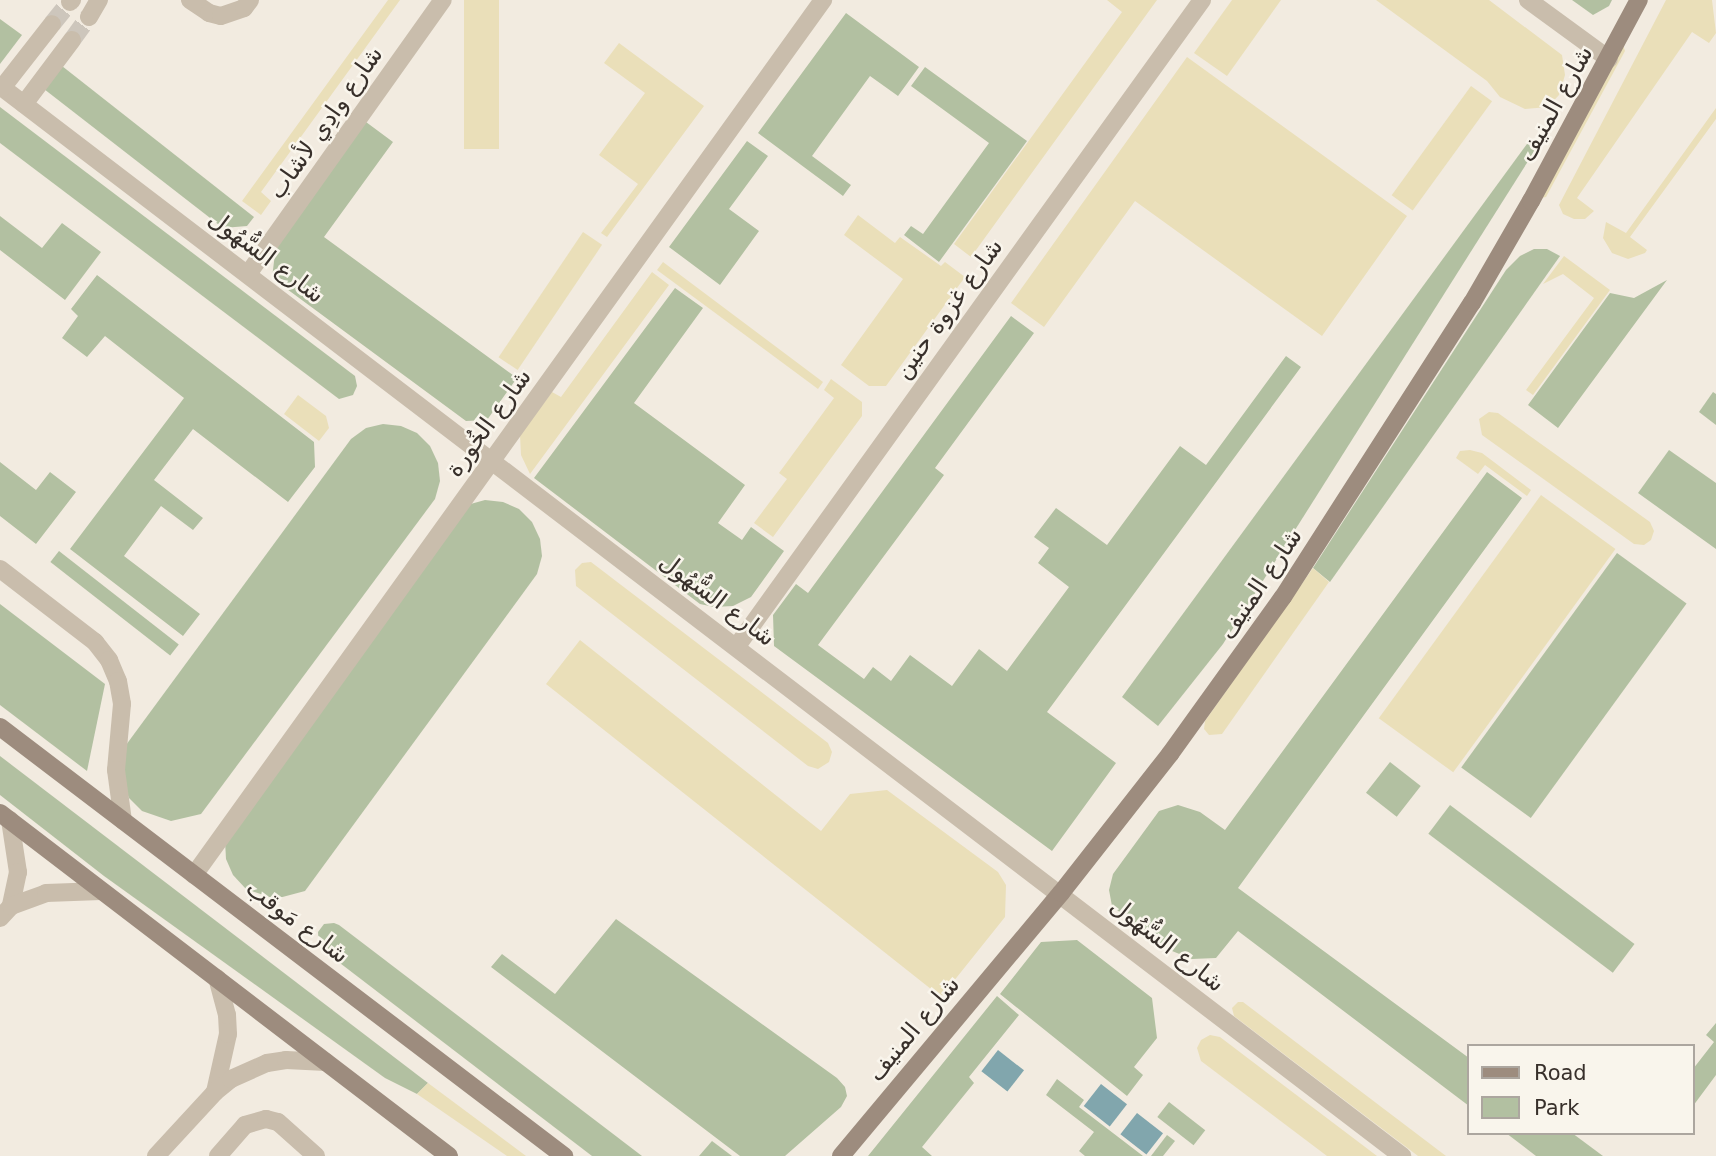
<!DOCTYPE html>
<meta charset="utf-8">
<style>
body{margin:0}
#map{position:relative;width:1716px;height:1156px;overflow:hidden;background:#f2ebe0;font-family:"DejaVu Sans",Cairo,sans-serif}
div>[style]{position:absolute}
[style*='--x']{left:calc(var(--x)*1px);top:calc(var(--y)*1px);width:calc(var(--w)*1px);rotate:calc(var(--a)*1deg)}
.green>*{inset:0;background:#b2c0a1;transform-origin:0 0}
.sand>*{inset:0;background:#eadfb9;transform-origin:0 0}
.water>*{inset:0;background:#81a6ad;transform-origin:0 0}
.street-tunnel>*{height:18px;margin-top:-9px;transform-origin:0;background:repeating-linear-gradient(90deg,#cdc6bc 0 18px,transparent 0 27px)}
.street>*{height:18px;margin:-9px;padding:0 9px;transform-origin:9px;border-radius:9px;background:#c9bdac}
.secondary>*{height:18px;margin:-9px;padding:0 9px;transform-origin:9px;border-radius:9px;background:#9d8c7e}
span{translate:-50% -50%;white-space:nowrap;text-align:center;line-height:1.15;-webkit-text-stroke:5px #f9f5ec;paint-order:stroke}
.street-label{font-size:24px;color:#38302b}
.legend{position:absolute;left:1467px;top:1044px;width:228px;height:91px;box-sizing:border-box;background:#f9f5ec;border:2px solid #aca69f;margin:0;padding:9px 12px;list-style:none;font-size:21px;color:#38302b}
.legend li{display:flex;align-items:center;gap:14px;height:35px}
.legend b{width:35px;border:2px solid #aca69f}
</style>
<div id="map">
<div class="green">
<div style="clip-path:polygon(1572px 0,1612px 0,1609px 6px,1593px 15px)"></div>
<div style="clip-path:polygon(846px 13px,919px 67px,898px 96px,870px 76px,812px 156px,851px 185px,843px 196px,758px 133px)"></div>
<div style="clip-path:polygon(0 19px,22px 35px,0 64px)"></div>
<div style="clip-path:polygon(62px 66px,254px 217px,247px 226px,223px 228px,44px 89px)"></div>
<div style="clip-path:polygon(925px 67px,1027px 141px,939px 262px,904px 235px,911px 226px,923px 234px,989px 143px,911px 86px)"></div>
<div style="clip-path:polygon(0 107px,355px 376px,357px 386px,353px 395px,339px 399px,0 143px)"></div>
<div style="clip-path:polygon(366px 122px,393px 142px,324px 237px,517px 378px,487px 420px,466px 421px,272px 278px,276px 245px)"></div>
<div style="clip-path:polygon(747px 141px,768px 156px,729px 209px,759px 231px,720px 285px,669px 247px)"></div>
<div style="clip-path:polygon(1527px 144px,1537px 147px,1223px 644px,1158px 726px,1122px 697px)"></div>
<div style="clip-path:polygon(0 216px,42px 248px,62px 223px,101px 252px,65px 300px,0 250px)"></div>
<div style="clip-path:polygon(1534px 249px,1547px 249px,1560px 256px,1330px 582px,1313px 568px,1506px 270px,1520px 256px)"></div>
<div style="clip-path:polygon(97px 275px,314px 442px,315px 467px,288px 502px,193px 429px,154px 480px,203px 518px,193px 530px,161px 506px,124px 556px,200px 614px,183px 636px,70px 549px,184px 398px,105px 336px,87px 357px,62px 338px,78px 316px,71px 309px)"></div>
<div style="clip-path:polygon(1667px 280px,1558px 428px,1528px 405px,1610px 293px,1634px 298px)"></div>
<div style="clip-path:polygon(675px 288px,703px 308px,634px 403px,745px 485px,718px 523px,742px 540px,751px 527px,784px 551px,751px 597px,733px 606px,714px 607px,700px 604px,534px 478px)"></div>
<div style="clip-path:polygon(1011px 316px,1034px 333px,935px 468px,944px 475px,818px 645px,864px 679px,873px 667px,891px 681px,910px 655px,952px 686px,979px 649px,1007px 671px,1069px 587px,1038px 563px,1049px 548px,1034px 537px,1056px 508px,1107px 545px,1180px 446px,1206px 465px,1286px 356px,1301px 367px,1047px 712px,1116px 763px,1052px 851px,774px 646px,773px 615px,796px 584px,808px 593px)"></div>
<div style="clip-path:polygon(1713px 392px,1716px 394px,1716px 425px,1699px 412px)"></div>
<div style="clip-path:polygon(383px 424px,401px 426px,417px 433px,430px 446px,438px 463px,440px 481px,435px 499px,201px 814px,171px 821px,142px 811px,129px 798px,122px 781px,126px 745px,351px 439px,366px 428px)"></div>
<div style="clip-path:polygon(1669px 450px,1716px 483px,1716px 549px,1638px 493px)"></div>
<div style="clip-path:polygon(0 462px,36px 490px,50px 472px,76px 492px,36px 544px,0 516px)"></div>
<div style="clip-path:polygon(1487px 472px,1522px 498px,1238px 888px,1469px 1058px,1469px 1106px,1238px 931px,1216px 958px,1192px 959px,1167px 949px,1112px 906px,1109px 890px,1113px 874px,1159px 811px,1178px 805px,1200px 812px,1225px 830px)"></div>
<div style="clip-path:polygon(485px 500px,503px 502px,519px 509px,532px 522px,540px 539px,542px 556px,537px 574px,305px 891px,275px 899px,246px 889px,233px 875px,226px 859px,225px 841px,467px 505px)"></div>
<div style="left:59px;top:551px;width:152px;height:14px;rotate:38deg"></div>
<div style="left:1617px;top:553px;width:86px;height:265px;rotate:36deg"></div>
<div style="clip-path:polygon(0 604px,105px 684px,87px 771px,0 705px)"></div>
<div style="clip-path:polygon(0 756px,428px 1083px,417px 1094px,385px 1078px,104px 876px,0 795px)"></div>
<div style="left:1390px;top:762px;width:39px;height:39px;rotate:38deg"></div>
<div style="left:1450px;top:805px;width:231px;height:36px;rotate:37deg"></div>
<div style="clip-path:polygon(616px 919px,837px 1078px,845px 1087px,847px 1096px,841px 1107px,785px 1156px,740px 1156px,491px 967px,502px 954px,555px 994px)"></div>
<div style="clip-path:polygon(334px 923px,339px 925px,642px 1156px,592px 1156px,319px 947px,318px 932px,324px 924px)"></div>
<div style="clip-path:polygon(1077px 940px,1152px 998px,1157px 1038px,1134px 1067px,1143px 1075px,1127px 1096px,1000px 994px,1041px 942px)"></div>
<div style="clip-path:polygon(997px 996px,1019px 1015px,969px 1077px,974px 1083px,922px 1147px,932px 1156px,868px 1156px)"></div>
<div style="clip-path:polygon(1716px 1023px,1716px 1075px,1693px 1106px,1693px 1069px,1714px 1042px,1706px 1035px)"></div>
<div style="clip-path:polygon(1057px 1079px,1084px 1100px,1079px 1107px,1143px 1156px,1085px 1156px,1079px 1151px,1094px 1132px,1046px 1095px)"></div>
<div style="left:1169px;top:1102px;width:46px;height:19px;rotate:38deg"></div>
<div style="clip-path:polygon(1506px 1133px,1572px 1133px,1603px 1156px,1536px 1156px)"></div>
<div style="clip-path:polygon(1167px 1135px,1175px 1141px,1163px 1156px,1151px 1156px)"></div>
<div style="clip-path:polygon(712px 1141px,732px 1156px,699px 1156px)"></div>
</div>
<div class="sand">
<div style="clip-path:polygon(388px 0,400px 0,261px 192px,271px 201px,261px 215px,242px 201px)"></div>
<div style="left:464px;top:0;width:35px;height:149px"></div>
<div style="clip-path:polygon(1107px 0,1157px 0,971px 257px,954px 244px,1122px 12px)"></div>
<div style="clip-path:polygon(1232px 0,1281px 0,1227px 76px,1194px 53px)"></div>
<div style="clip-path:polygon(1376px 0,1489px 0,1562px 55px,1565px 75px,1559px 95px,1548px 107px,1525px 109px,1500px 97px,1487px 81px)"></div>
<div style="clip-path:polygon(1666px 0,1712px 0,1716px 33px,1709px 43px,1692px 32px,1577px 198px,1594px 211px,1585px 219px,1574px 219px,1563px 214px,1559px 205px)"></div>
<div style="clip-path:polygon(619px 43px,704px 106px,607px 237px,601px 233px,638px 184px,599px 155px,645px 93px,604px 63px)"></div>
<div style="clip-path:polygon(1623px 45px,1625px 51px,1546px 197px,1541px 198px)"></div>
<div style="clip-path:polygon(1187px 57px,1407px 216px,1322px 336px,1135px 201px,1044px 327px,1011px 303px)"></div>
<div style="left:1471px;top:86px;width:26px;height:135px;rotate:36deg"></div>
<div style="clip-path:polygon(1716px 108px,1716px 119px,1630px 237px,1647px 250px,1645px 253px,1628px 259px,1612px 253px,1603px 238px,1606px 222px,1626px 233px)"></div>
<div style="clip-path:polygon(858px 215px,895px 243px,900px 237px,941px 266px,945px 262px,965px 277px,886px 386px,869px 386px,841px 365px,903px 279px,844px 235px)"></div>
<div style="left:583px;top:232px;width:23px;height:151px;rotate:34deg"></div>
<div style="clip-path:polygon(1564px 256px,1610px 290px,1533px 395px,1526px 390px,1594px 298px,1563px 274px,1543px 284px)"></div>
<div style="clip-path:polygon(663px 262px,823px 382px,818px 389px,657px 270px)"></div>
<div style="clip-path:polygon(652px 272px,669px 285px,530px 474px,521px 455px,520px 435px,552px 392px,561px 397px)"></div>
<div style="clip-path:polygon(831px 379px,862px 402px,862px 416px,773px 537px,754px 523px,787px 479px,779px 473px,834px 398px,824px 390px)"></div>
<div style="clip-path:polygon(298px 395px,326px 416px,329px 428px,319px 441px,284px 414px)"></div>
<div style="clip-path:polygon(1489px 412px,1498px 413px,1650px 522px,1654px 531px,1651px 540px,1644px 545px,1634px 544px,1482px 435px,1479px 419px)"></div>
<div style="clip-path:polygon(1470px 450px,1482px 453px,1531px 490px,1527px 496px,1485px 465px,1478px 474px,1456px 458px,1460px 451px)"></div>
<div style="left:1541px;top:495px;width:92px;height:276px;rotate:36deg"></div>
<div style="clip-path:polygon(591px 562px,828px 743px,832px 752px,829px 762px,818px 769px,808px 766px,576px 586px,575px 570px,582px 563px)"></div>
<div style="clip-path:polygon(1313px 568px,1329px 582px,1222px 734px,1209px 735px,1204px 729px,1205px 721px)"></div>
<div style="clip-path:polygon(580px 640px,821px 831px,850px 794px,887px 790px,998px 872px,1006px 885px,1005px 917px,941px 997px,546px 684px)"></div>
<div style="clip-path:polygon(1238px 1002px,1243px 1002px,1446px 1156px,1418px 1156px,1234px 1016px,1232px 1008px)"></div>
<div style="clip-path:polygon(1210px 1035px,1220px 1037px,1377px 1156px,1327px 1156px,1201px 1061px,1197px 1048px,1201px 1040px)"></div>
<div style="clip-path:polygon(428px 1083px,526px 1156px,507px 1156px,417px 1094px)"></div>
</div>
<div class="water">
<div style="left:998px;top:1050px;width:33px;height:27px;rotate:38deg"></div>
<div style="left:1101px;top:1084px;width:33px;height:28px;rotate:38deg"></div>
<div style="left:1137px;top:1113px;width:33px;height:27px;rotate:38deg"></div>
</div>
<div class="street-tunnel">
<div style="--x:52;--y:24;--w:28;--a:-51"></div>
<div style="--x:72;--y:40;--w:29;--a:-54"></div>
</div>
<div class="street">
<div style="--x:190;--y:0;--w:23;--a:34"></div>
<div style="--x:209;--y:13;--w:12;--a:14"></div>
<div style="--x:221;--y:16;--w:24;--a:-19"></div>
<div style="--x:244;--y:8;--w:10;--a:-53"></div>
<div style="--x:1528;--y:0;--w:100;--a:36.1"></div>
<div style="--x:70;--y:2;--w:3;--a:-45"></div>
<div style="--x:89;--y:17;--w:20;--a:-60"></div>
<div style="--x:0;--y:86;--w:1764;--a:37.35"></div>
<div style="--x:2;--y:88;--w:81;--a:-52"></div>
<div style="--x:24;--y:104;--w:80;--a:-53.1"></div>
<div style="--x:248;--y:274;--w:336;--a:-54.6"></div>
<div style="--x:0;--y:569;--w:120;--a:37.5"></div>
<div style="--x:95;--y:642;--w:23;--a:52"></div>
<div style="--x:109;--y:660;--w:23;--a:67"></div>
<div style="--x:118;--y:681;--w:23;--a:80"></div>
<div style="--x:122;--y:704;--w:66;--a:95.2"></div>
<div style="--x:116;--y:770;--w:51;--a:82.2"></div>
<div style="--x:737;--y:646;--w:796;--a:-54.25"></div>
<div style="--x:10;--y:820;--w:53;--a:81.3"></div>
<div style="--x:18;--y:872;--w:35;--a:102"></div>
<div style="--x:194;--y:875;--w:1078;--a:-54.29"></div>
<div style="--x:0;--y:918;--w:16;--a:-47"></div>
<div style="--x:11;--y:906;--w:37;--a:-20"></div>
<div style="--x:46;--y:893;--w:55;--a:-2.1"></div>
<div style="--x:215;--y:1092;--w:59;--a:-77.4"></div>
<div style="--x:228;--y:1034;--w:19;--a:-93"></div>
<div style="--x:227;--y:1015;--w:38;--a:-105"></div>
<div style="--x:156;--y:1156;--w:87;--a:-47.3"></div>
<div style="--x:215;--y:1092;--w:21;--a:-39"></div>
<div style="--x:231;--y:1079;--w:39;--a:-24"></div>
<div style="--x:267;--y:1063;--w:19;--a:-9"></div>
<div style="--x:286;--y:1060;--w:40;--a:2.9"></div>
<div style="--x:218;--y:1156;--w:41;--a:-48.9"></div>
<div style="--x:245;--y:1125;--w:22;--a:-16"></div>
<div style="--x:266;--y:1119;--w:12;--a:14"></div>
<div style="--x:278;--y:1122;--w:51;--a:41.8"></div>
</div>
<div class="secondary">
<div style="--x:0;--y:727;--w:709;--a:37.26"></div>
<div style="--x:0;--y:813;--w:565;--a:37.38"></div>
<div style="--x:841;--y:1156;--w:343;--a:-50.1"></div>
<div style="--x:1061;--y:893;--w:177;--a:-51.9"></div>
<div style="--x:1170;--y:754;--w:193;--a:-54.3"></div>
<div style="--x:1283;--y:597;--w:350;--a:-57.3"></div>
<div style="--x:1472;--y:303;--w:118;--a:-60"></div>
<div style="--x:1531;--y:201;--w:228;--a:-61.8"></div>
</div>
<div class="street-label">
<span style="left:1556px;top:104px;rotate:-61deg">شارع المنيف</span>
<span style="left:326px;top:123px;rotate:-55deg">شارع وادِي لأشاب</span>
<span style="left:266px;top:257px;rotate:37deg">شارع السُّهُول</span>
<span style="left:949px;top:309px;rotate:-54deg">شارع غزوة حنين</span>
<span style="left:489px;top:423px;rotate:-54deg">شارع الخُورة</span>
<span style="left:1261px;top:584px;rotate:-56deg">شارع المنيف</span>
<span style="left:717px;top:600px;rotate:37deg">شارع السُّهُول</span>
<span style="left:297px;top:922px;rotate:37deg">شارع مَوقب</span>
<span style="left:1167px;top:945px;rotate:38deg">شارع السُّهُول</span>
<span style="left:914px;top:1029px;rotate:-50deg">شارع المنيف</span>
</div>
<ul class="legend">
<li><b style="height:9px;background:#9d8c7e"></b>Road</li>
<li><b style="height:19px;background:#b2c0a1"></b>Park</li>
</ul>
</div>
